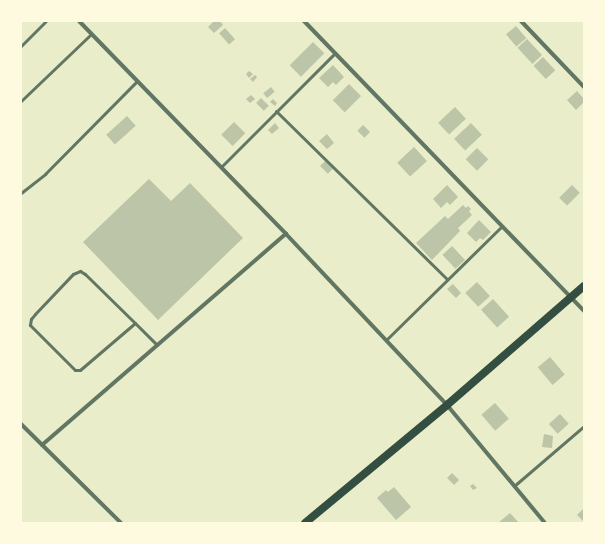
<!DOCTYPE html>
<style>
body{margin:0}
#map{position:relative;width:605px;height:544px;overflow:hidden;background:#e9edc9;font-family:"Alegreya Sans",sans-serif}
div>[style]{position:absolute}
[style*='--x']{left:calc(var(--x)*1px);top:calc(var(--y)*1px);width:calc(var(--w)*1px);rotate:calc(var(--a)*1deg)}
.building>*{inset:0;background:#bcc5a7;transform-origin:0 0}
.service>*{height:3px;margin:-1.5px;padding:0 1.5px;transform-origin:1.5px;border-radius:1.5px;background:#617663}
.minor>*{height:4px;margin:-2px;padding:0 2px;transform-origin:2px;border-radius:2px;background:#617663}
.secondary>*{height:8px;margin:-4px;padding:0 4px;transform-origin:4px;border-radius:4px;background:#344e41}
span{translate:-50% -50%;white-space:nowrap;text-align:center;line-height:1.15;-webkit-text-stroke:4px #fefae0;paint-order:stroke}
.frame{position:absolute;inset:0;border:22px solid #fefae0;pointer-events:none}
</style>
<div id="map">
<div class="building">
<div style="clip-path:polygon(214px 21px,220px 21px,223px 25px,214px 33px,208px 27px)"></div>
<div style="left:516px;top:26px;width:16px;height:13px;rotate:50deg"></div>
<div style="left:225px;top:28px;width:15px;height:8px;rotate:48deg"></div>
<div style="left:527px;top:39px;width:22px;height:13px;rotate:47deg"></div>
<div style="left:313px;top:42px;width:16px;height:33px;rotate:45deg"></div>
<div style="left:543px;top:57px;width:18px;height:13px;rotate:47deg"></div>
<div style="clip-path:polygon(333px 65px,344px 77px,336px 85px,333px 82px,328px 87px,319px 78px)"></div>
<div style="clip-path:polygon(249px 71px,253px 74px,249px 78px,246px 74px)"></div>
<div style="clip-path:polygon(255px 75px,257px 77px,253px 82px,250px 79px)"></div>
<div style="left:349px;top:84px;width:17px;height:23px;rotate:45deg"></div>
<div style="left:271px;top:87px;width:6px;height:10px;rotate:51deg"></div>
<div style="clip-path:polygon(577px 91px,584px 99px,584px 102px,576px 110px,567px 100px)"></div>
<div style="clip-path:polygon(251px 95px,255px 99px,250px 103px,246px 99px)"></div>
<div style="left:261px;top:98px;width:11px;height:7px;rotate:45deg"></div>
<div style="clip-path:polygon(273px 99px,277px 103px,275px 106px,270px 102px)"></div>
<div style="left:455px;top:107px;width:16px;height:23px;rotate:47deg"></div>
<div style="left:127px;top:116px;width:13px;height:28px;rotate:48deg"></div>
<div style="left:234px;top:122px;width:16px;height:18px;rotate:45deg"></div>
<div style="clip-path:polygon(275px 123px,279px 128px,272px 134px,268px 130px)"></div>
<div style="left:471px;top:123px;width:16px;height:23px;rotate:47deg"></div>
<div style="left:363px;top:125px;width:10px;height:8px;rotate:45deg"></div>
<div style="clip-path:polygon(327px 134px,334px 143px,327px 149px,319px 141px)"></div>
<div style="left:414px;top:147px;width:19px;height:23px;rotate:47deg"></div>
<div style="left:477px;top:148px;width:16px;height:16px;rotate:45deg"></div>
<div style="left:325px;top:161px;width:11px;height:7px;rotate:45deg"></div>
<div style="clip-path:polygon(149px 179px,171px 201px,190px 183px,243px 238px,158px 320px,83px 242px)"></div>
<div style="clip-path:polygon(447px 185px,458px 197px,450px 205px,447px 202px,441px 208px,433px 199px)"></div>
<div style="left:572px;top:185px;width:11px;height:18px;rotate:45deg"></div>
<div style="clip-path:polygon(463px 205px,466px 208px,468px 206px,471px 209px,469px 211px,472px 215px,458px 228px,460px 231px,432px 260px,416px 243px,445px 216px,448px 219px)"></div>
<div style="clip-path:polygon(479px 220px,491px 232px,483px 240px,480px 238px,476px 242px,467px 233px)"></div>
<div style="left:452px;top:246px;width:19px;height:13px;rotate:47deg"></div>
<div style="left:477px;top:282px;width:19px;height:16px;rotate:47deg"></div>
<div style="clip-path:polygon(453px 284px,461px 293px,456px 298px,447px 289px)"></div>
<div style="left:493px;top:299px;width:24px;height:16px;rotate:48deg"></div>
<div style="left:550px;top:357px;width:23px;height:16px;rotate:50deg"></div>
<div style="left:495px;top:403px;width:21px;height:18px;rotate:49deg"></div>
<div style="left:560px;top:414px;width:13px;height:15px;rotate:48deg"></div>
<div style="clip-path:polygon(544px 434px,553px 436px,552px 448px,542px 447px)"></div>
<div style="left:452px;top:473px;width:10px;height:7px;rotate:45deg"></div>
<div style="clip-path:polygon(473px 484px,477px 488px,473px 490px,470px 486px)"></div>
<div style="clip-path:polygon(394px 487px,411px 507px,396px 520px,377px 498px,386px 490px,388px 492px)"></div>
<div style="clip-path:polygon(584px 508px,584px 522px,577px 515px)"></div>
<div style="clip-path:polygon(510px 513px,519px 523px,498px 523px)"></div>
</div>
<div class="service">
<div style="--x:21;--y:46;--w:35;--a:-45"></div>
<div style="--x:21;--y:101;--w:97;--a:-43.7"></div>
<div style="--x:276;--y:111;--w:240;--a:44.5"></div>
<div style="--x:221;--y:167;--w:161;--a:-45"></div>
<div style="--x:21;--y:193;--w:31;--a:-38"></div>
<div style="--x:45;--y:174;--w:131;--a:-45.3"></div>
<div style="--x:135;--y:323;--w:72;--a:139.5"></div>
<div style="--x:80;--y:370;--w:5;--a:180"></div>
<div style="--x:75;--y:370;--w:64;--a:-135"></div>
<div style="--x:30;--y:325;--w:6;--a:-81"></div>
<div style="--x:31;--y:319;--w:6;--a:-51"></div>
<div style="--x:35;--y:314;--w:55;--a:-46.5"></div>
<div style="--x:73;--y:274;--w:8;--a:-23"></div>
<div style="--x:80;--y:271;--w:6;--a:31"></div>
<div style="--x:85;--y:274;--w:70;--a:44.4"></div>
<div style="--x:135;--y:323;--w:31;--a:45"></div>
<div style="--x:386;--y:340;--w:163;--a:-44.5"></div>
<div style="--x:514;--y:486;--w:92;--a:-40.6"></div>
</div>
<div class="minor">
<div style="--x:79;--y:21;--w:297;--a:45.8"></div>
<div style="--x:286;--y:234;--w:235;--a:46.7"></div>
<div style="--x:447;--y:405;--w:153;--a:50.3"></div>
<div style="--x:304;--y:21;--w:403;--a:46"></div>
<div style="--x:521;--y:21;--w:91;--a:46.3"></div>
<div style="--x:21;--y:424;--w:141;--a:44.7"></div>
<div style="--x:42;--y:445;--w:323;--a:-40.9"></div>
</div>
<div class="secondary">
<div style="--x:305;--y:523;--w:185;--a:-39.7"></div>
<div style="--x:447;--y:405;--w:181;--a:-41"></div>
</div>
<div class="frame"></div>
</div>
